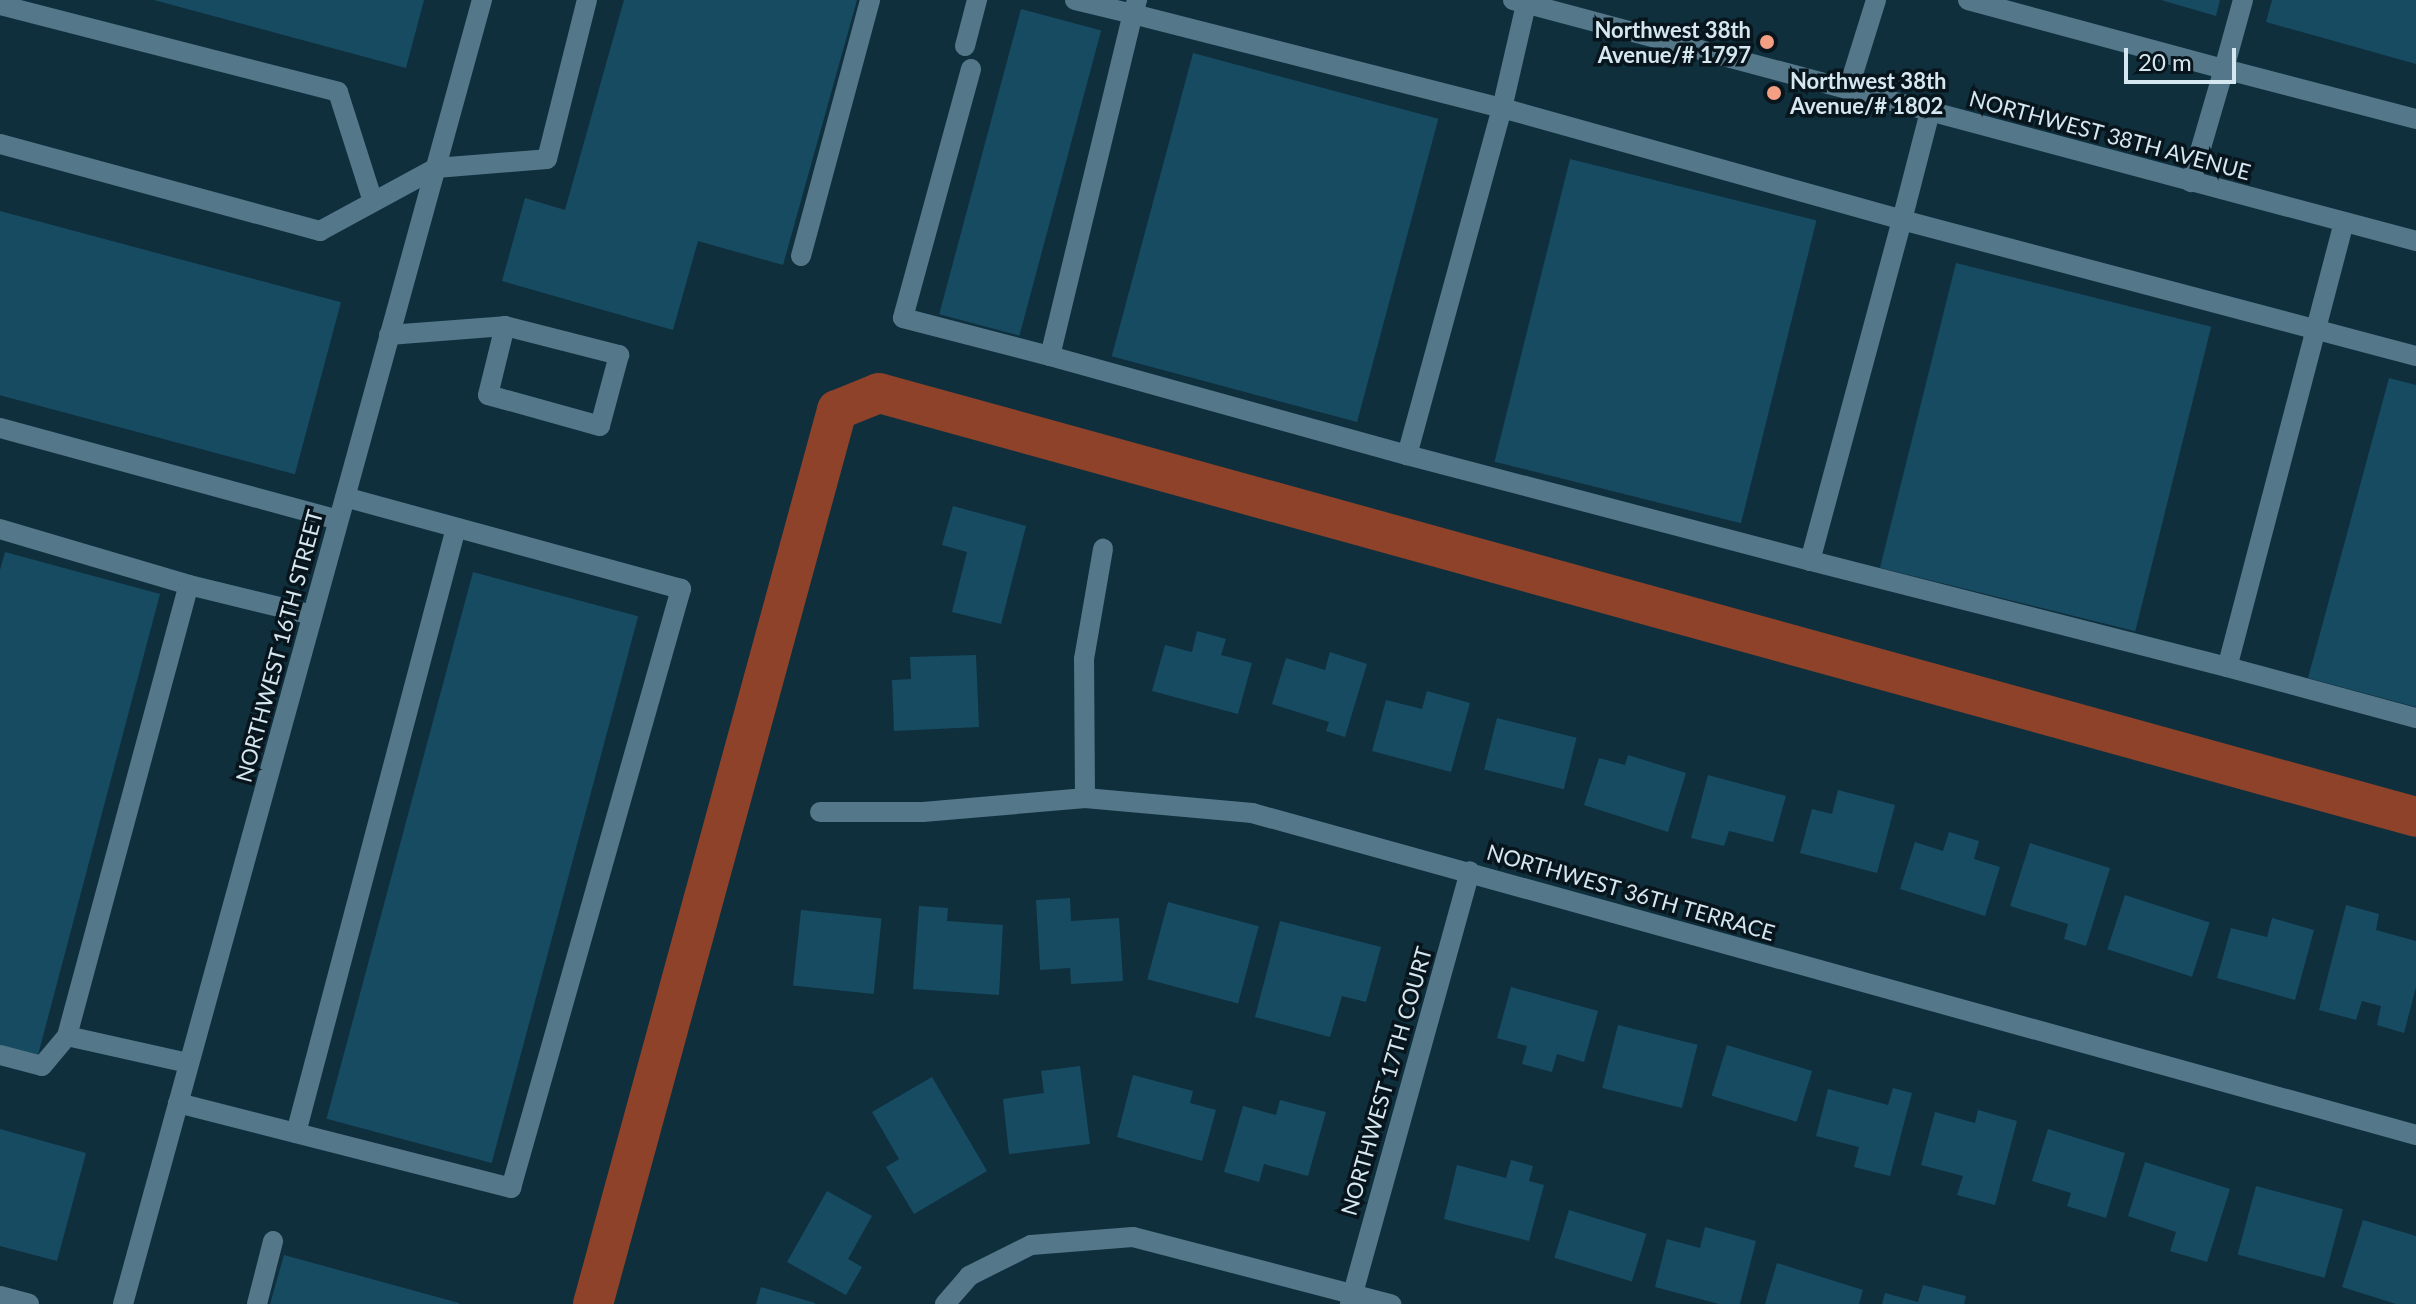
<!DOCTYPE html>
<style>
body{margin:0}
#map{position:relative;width:2416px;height:1304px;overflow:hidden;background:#0f2f3d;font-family:Lato,sans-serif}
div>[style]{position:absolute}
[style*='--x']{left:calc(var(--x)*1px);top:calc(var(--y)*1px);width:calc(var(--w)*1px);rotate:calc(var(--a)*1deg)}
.canal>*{height:40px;margin:-20px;padding:0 20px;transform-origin:20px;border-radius:20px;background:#8d4229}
.building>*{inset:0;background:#174b62;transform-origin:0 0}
.minor>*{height:20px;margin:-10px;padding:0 10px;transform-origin:10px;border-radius:10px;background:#54788a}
.dots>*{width:22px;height:22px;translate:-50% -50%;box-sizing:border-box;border:4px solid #08151c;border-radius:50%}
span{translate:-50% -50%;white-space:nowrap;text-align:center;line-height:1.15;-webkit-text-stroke:7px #08151c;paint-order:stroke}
.poi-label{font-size:22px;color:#d5e7f0;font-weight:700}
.right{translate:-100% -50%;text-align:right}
.left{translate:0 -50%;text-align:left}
.street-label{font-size:22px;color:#d5e7f0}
.scale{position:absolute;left:2124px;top:48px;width:112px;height:36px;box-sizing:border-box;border:4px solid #d5e7f0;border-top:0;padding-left:10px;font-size:24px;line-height:28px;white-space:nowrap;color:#d5e7f0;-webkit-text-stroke:6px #08151c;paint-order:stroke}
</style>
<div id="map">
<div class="canal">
<div style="--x:593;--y:1304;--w:927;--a:-74.73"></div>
<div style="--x:837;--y:410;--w:45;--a:-22"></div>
<div style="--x:879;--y:393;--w:1594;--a:15.42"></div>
</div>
<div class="building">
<div style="clip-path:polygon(154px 0,424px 0,406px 68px)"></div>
<div style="clip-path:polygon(624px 0,857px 0,783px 265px,698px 241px,673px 330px,502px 281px,525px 198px,565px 210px)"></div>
<div style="clip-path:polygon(2161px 0,2220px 0,2216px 16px)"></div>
<div style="clip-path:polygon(2272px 0,2416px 0,2416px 64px,2266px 22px)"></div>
<div style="left:1021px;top:9px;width:83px;height:316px;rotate:15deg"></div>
<div style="left:1193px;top:53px;width:254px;height:314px;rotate:15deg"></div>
<div style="left:1570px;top:159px;width:254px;height:312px;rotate:14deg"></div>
<div style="left:0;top:211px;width:353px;height:178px;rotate:15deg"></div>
<div style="left:1956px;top:263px;width:263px;height:314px;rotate:14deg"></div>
<div style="clip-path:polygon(2389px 378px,2416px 385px,2416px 707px,2308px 678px)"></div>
<div style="clip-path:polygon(953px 506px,1026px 526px,1001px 624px,952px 612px,967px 552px,942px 545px)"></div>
<div style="clip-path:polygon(5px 552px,160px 594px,38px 1055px,0 1045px,0 570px)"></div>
<div style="left:473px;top:572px;width:171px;height:566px;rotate:15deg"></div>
<div style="clip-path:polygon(1197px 631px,1226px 639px,1221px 655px,1252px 663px,1238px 714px,1152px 691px,1165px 645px,1192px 652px)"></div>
<div style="clip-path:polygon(1330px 652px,1367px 664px,1345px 737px,1326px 731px,1329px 722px,1272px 704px,1286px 658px,1325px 670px)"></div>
<div style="clip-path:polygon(976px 655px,979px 727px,894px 731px,892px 680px,911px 679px,910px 657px)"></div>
<div style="clip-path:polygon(1427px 691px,1470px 703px,1451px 772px,1372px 751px,1386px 700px,1422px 709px)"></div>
<div style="left:1497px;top:718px;width:82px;height:53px;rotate:14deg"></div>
<div style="clip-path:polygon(1628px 755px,1686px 773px,1668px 832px,1584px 805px,1599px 758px,1625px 765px)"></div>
<div style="clip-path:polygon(1708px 775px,1786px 796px,1773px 842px,1729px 831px,1724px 846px,1691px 838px)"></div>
<div style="clip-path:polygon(1838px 790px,1895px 805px,1877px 873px,1800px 853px,1812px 809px,1832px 814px)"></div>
<div style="clip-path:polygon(1949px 832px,1979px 841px,1974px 859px,2000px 867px,1985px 916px,1900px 889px,1915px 842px,1943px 851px)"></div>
<div style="clip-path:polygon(2030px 843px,2110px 868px,2086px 946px,2064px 939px,2068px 924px,2010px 906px)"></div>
<div style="left:2125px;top:895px;width:89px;height:57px;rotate:18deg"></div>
<div style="clip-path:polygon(1070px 898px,1071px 921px,1119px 918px,1123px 981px,1071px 984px,1070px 968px,1040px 970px,1036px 900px)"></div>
<div style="left:1168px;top:902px;width:94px;height:80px;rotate:15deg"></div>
<div style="clip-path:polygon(2346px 905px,2379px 914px,2376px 930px,2416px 941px,2416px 987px,2404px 1033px,2377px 1025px,2381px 1006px,2362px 1001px,2356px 1020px,2319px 1010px)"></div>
<div style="clip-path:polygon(919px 906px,948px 908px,947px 921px,1003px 925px,999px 995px,913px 989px)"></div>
<div style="left:801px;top:910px;width:81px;height:76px;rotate:6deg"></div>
<div style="clip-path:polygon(2272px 918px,2314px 930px,2295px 1000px,2217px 978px,2231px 928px,2267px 937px)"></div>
<div style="clip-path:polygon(1280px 921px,1381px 947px,1366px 1002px,1342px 996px,1330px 1037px,1255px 1017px)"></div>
<div style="clip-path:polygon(1511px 987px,1598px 1011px,1584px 1062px,1557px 1054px,1552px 1072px,1522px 1064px,1527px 1046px,1497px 1038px)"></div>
<div style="left:1618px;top:1025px;width:82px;height:65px;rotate:14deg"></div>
<div style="left:1727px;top:1045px;width:89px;height:53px;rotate:17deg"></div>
<div style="clip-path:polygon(1080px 1066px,1090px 1144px,1009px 1154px,1003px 1099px,1044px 1093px,1041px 1071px)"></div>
<div style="clip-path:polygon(1133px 1075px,1193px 1091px,1190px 1103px,1216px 1110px,1202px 1161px,1117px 1137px)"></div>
<div style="clip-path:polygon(932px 1077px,987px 1171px,914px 1214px,886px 1167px,899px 1159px,872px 1112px)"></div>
<div style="clip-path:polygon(1893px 1088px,1912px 1093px,1890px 1176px,1854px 1167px,1859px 1147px,1816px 1136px,1828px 1089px,1888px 1105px)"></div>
<div style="clip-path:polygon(1280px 1100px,1326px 1112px,1308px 1176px,1264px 1164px,1259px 1182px,1224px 1172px,1243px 1106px,1276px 1115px)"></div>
<div style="clip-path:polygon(1978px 1110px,2017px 1121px,1995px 1205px,1957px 1195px,1963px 1176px,1921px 1165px,1935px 1112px,1975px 1123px)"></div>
<div style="clip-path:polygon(0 1129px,86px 1153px,57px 1261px,0 1246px)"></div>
<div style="clip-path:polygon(2048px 1129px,2125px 1153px,2106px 1218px,2067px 1206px,2071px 1193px,2032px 1181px)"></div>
<div style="clip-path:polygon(1511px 1160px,1533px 1166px,1529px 1181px,1544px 1185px,1529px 1241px,1444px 1219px,1457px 1165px,1506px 1178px)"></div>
<div style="clip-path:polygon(2145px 1162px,2230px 1189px,2207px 1262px,2170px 1251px,2176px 1232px,2128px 1216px)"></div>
<div style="left:2256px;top:1186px;width:90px;height:71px;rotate:15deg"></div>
<div style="clip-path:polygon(827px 1191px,872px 1216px,848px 1259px,862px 1267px,846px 1295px,787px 1262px)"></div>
<div style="left:1569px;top:1210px;width:81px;height:50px;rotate:17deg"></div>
<div style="clip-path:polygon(2363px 1220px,2416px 1236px,2416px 1304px,2396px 1304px,2342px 1287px)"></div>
<div style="clip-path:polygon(1705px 1227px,1756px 1241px,1740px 1304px,1719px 1304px,1655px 1287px,1667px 1239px,1700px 1248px)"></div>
<div style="clip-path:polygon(284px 1255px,459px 1303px,459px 1304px,270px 1304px)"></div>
<div style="clip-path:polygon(1777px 1263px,1863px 1290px,1859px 1304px,1765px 1304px)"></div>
<div style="clip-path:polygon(1923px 1285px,1966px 1296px,1964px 1304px,1882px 1304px,1885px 1293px,1918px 1302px)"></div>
<div style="clip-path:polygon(761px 1287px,815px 1303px,815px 1304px,756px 1304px)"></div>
</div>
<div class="minor">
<div style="--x:1075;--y:0;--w:60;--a:13.6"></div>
<div style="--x:1133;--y:14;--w:15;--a:-74"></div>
<div style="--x:1513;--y:0;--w:935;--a:14.94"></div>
<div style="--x:1527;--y:0;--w:111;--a:103"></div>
<div style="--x:1502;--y:108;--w:415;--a:15.6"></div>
<div style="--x:1902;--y:220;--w:112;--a:-75.5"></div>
<div style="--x:1968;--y:0;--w:265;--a:15.1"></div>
<div style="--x:2224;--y:69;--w:118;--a:106.3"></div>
<div style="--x:2243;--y:0;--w:72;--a:105.4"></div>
<div style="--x:2224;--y:69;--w:198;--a:14.6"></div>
<div style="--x:0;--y:5;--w:349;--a:14.4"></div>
<div style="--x:338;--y:92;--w:115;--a:72.3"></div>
<div style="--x:965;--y:46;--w:48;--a:-75.4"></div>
<div style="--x:971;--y:69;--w:258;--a:105.3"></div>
<div style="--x:903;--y:318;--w:152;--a:14.5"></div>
<div style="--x:1848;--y:90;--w:94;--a:-72.7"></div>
<div style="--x:0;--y:144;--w:332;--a:15.2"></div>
<div style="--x:320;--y:231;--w:132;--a:-28.5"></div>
<div style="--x:436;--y:168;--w:111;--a:-4.6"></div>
<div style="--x:547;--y:159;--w:164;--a:-75.9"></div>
<div style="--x:2344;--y:222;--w:460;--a:104.7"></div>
<div style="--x:2227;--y:667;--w:196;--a:15.1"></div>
<div style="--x:801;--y:256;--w:265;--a:-74.9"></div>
<div style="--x:389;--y:335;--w:116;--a:-4.4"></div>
<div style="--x:505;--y:326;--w:118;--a:14.3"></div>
<div style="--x:619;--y:355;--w:73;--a:105"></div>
<div style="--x:600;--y:426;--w:116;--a:-164.5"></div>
<div style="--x:488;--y:395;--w:71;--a:-76.2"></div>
<div style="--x:0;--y:428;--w:350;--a:15.2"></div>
<div style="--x:1407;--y:455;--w:370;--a:-164.5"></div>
<div style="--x:1050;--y:356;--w:352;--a:-76.4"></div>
<div style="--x:1133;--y:14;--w:381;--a:14.3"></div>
<div style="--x:1502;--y:108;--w:360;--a:105.3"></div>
<div style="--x:1407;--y:455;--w:417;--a:14.7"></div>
<div style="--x:0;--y:529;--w:197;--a:16.5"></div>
<div style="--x:2227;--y:667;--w:430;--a:-165.7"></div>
<div style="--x:1810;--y:561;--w:353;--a:-74.9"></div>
<div style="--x:1902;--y:220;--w:532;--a:14.82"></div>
<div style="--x:1085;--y:798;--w:139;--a:-90.4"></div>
<div style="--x:1084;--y:659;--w:112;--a:-80.2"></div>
<div style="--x:820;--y:812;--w:103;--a:0"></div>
<div style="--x:923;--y:812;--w:163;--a:-4.9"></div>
<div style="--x:1085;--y:798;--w:168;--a:5.1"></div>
<div style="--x:1252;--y:813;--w:1208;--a:15.46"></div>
<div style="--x:0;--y:1055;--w:43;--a:14.7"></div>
<div style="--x:42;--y:1066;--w:39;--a:-50"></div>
<div style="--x:188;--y:1063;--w:124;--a:-167.4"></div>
<div style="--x:67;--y:1036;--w:467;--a:-74.9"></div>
<div style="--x:189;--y:585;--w:127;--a:13.7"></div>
<div style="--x:178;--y:1103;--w:344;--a:14.3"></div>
<div style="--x:511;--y:1188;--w:623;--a:-74.16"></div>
<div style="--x:681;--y:589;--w:348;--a:-164.7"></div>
<div style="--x:296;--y:1133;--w:626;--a:-75.19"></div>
<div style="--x:0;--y:1296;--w:30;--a:15"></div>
<div style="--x:123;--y:1304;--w:1353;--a:-74.61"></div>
<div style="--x:257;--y:1304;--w:65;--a:-75.7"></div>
<div style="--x:945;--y:1304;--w:37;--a:-49"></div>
<div style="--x:969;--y:1276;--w:69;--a:-26.6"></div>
<div style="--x:1031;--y:1245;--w:102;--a:-4.5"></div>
<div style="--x:1133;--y:1237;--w:267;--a:14.6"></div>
<div style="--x:1350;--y:1304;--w:449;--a:-74.5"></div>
</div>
<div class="dots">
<div style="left:1767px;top:42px;background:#f39f84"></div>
<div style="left:1774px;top:93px;background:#f39f84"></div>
</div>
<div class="poi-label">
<span class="right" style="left:1751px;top:42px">Northwest 38th<br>Avenue/# 1797</span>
<span class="left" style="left:1790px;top:93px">Northwest 38th<br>Avenue/# 1802</span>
</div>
<div class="street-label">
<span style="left:2110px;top:135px;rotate:15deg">NORTHWEST 38TH AVENUE</span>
<span style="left:279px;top:646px;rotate:-75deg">NORTHWEST 16TH STREET</span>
<span style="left:1631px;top:892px;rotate:16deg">NORTHWEST 36TH TERRACE</span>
<span style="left:1386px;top:1081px;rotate:-74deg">NORTHWEST 17TH COURT</span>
</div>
<div class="scale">20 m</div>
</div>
